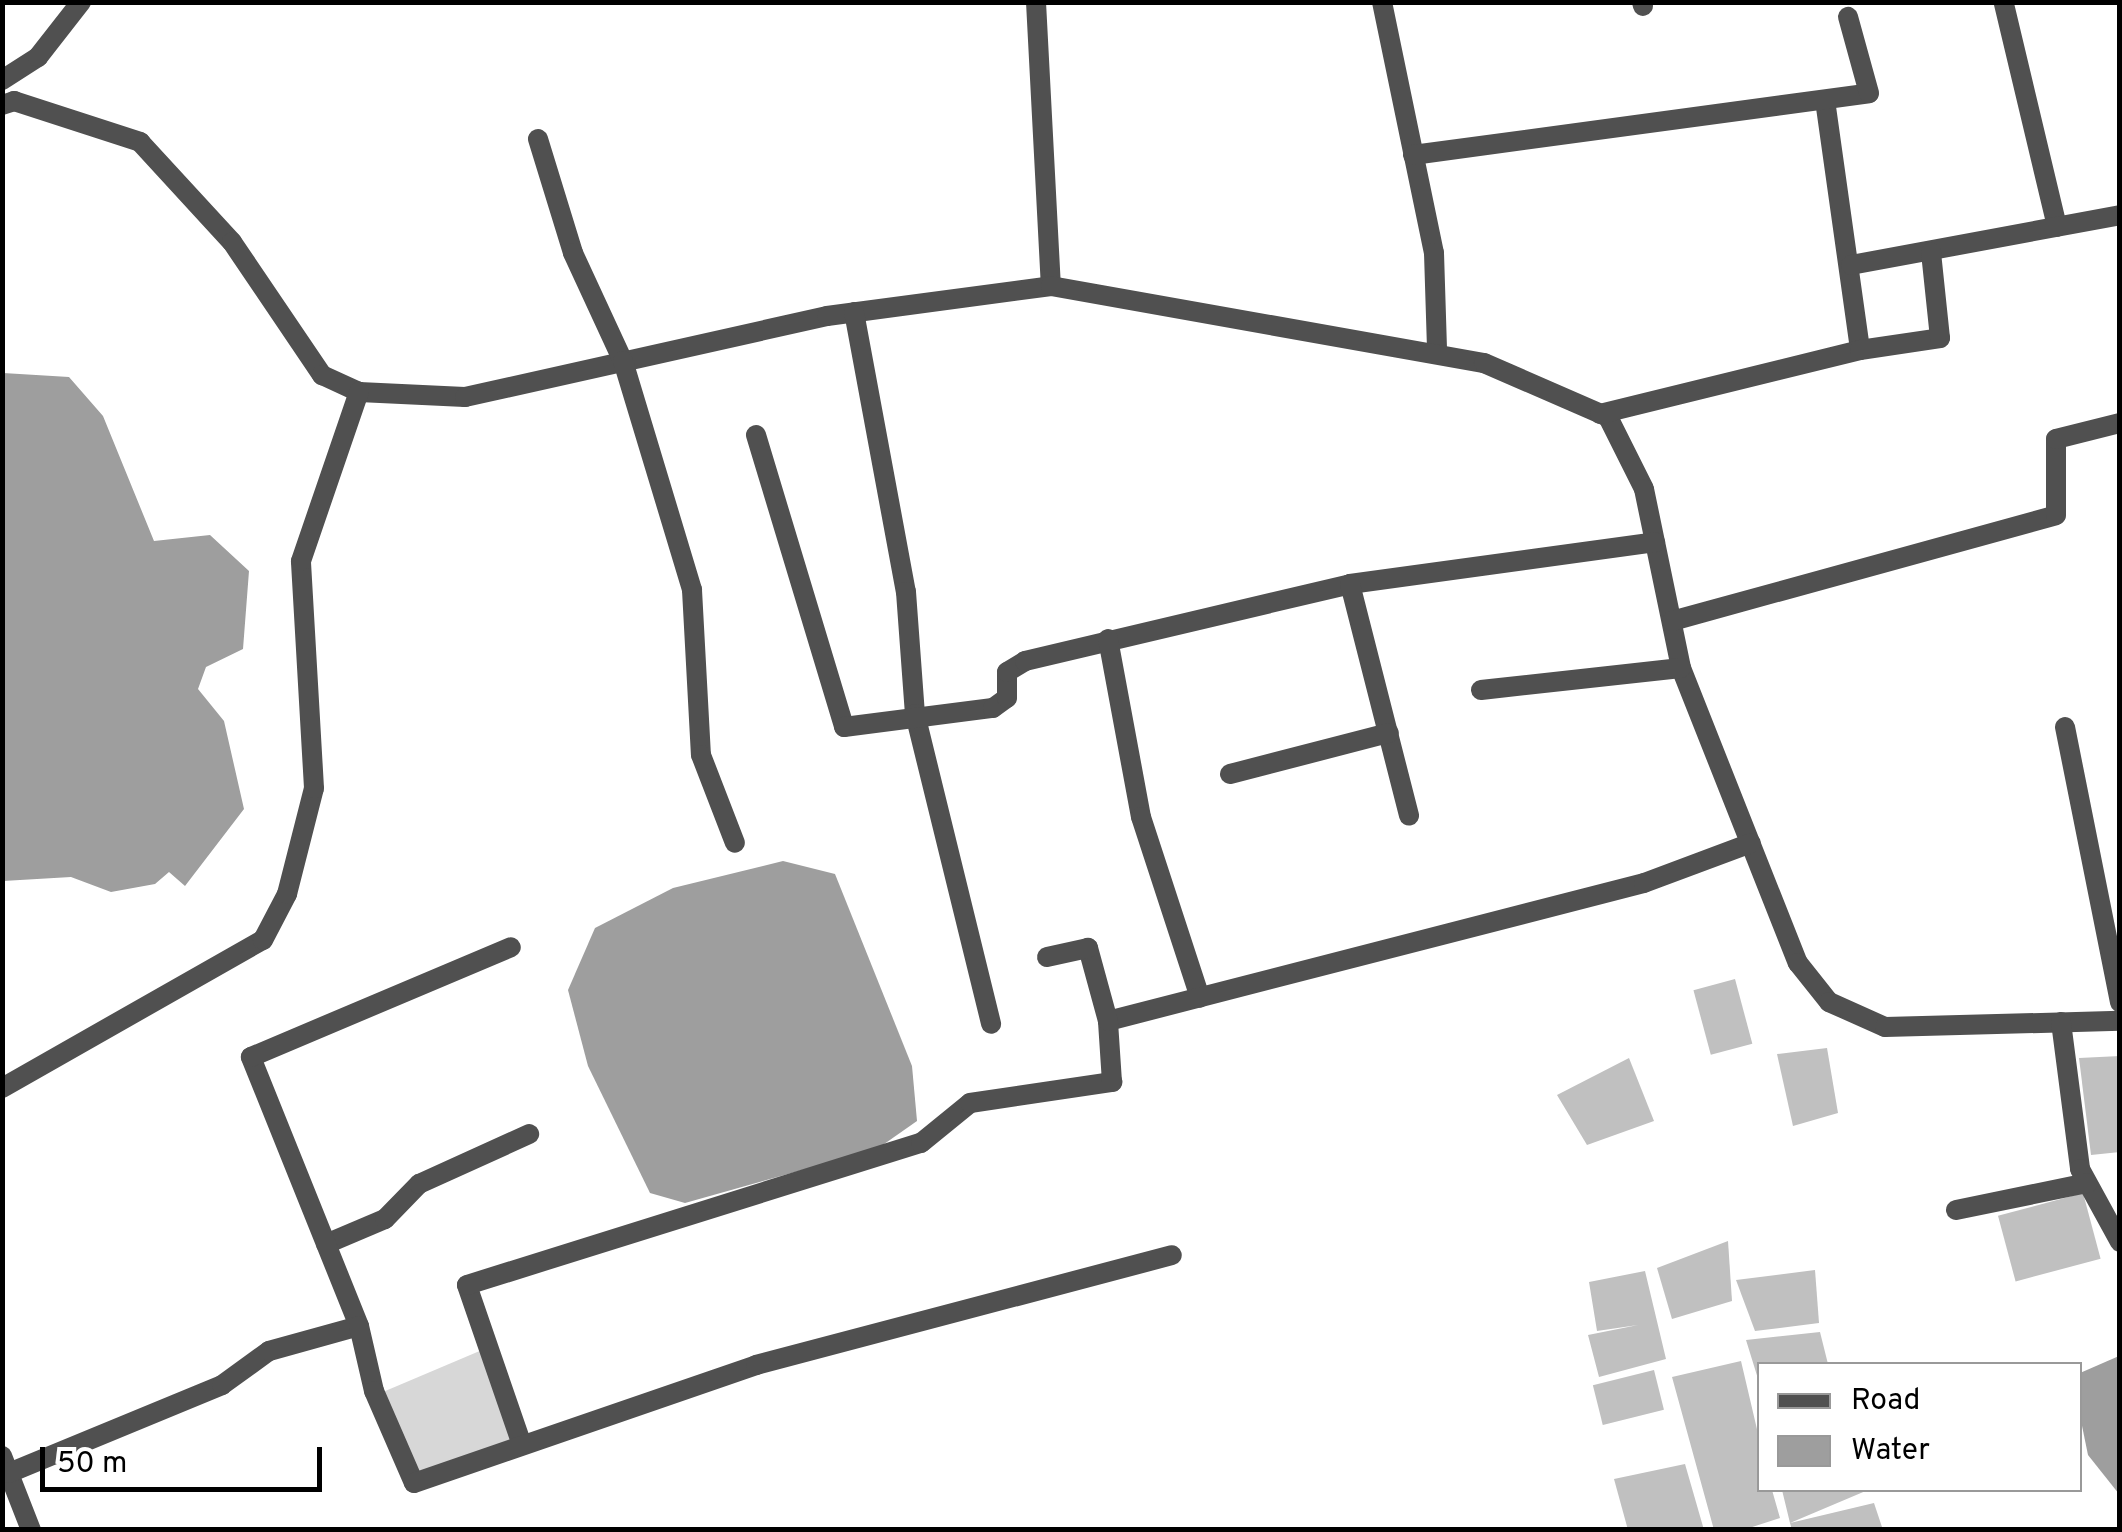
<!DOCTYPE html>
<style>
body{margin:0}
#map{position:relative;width:2122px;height:1532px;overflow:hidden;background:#fff;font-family:Overpass,sans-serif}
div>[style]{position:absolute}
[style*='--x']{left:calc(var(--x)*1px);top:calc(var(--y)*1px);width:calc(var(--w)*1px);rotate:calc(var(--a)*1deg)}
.green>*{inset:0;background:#d7d7d7;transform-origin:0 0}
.water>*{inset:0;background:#9e9e9e}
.building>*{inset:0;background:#c0c0c0;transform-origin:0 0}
.street>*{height:20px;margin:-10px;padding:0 10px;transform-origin:10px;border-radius:10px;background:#505050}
span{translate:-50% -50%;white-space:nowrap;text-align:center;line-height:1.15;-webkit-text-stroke:10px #fff;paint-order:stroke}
.frame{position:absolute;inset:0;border:5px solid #000;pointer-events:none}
.legend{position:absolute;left:1757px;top:1362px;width:325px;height:130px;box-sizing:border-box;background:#fff;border:2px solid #999;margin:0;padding:12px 18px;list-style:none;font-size:30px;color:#000}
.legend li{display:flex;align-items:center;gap:20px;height:50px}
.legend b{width:50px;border:2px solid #999}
.scale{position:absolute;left:40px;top:1447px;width:282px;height:45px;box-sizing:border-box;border:5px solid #000;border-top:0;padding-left:12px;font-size:30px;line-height:35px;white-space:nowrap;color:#000;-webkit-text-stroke:8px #fff;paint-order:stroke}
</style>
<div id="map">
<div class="green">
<div style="left:482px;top:1350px;width:103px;height:116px;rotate:67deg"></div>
</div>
<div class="water">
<div style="clip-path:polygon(3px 373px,69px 377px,103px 416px,154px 541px,210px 535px,249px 571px,243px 649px,206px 667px,198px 689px,224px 721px,244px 809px,185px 886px,169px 872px,155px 884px,111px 892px,71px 877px,3px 881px)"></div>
<div style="clip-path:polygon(783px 861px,835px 874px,912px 1066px,917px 1121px,877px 1149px,685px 1203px,650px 1193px,588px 1066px,568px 990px,595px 928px,673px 888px)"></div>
<div style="clip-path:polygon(2119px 1356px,2119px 1494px,2088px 1455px,2080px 1416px,2080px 1373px)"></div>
</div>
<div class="building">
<div style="left:1735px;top:979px;width:67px;height:43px;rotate:75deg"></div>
<div style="clip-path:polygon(1827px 1048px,1838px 1113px,1793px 1126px,1777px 1054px)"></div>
<div style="clip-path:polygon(2120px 1056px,2120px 1152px,2091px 1155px,2079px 1058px)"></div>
<div style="clip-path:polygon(1629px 1058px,1654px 1121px,1587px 1145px,1557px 1095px)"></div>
<div style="left:2083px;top:1193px;width:68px;height:88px;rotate:75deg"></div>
<div style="clip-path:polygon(1728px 1241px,1732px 1301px,1672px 1319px,1657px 1268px)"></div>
<div style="clip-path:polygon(1815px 1270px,1819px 1323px,1755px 1331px,1736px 1280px)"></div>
<div style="clip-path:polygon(1645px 1271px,1666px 1359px,1599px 1377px,1588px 1335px,1638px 1325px,1597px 1331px,1589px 1282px)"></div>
<div style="clip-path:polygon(1820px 1332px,1828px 1364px,1760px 1364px,1759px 1382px,1746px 1340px)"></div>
<div style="clip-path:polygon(1741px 1361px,1760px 1442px,1760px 1490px,1772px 1490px,1780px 1518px,1743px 1530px,1714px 1530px,1672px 1377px)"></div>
<div style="left:1654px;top:1370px;width:41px;height:63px;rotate:76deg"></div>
<div style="clip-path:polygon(1685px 1464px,1704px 1530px,1628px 1530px,1614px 1479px)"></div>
<div style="clip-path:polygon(1782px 1490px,1868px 1490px,1790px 1523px,1874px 1503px,1883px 1530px,1792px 1530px,1790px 1523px)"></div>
</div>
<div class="street">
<div style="--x:1036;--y:2;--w:284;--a:87"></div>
<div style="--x:1382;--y:2;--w:256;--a:78.3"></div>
<div style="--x:1434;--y:253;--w:97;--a:88.2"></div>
<div style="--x:1642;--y:2;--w:4;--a:76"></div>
<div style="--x:2004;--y:4;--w:229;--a:76.6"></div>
<div style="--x:2;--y:80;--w:43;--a:-32.6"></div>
<div style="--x:38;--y:57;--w:70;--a:-52"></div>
<div style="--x:1825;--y:100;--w:252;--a:82"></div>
<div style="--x:2;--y:105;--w:13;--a:-18"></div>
<div style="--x:14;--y:101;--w:133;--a:18"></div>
<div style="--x:140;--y:142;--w:136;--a:47.4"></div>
<div style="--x:232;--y:242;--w:161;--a:55.9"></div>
<div style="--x:322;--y:375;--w:41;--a:24.7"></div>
<div style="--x:359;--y:392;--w:106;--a:2.7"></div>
<div style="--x:465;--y:397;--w:371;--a:-12.6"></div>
<div style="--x:827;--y:316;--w:226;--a:-7.6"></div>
<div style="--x:1051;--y:286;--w:440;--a:10.1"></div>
<div style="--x:1484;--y:363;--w:135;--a:23.5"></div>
<div style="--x:1608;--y:417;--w:80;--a:63.4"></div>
<div style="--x:1644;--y:489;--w:183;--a:78.3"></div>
<div style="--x:1681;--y:668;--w:317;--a:68.4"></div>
<div style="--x:1798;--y:963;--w:50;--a:51.5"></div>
<div style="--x:1829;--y:1002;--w:61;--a:24.1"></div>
<div style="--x:1885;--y:1027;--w:235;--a:-1.5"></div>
<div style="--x:538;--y:139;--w:119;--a:72.9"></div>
<div style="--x:573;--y:253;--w:119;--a:65.2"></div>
<div style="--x:623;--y:361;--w:239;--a:73.2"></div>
<div style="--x:692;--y:590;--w:165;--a:86.9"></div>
<div style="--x:701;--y:755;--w:94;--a:68.9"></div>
<div style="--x:1413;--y:155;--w:460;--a:-7.7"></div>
<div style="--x:1869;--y:93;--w:79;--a:-105.4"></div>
<div style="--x:1851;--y:265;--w:274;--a:-10.5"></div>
<div style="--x:854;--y:312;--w:285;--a:79.5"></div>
<div style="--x:906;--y:592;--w:122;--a:85.8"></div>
<div style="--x:915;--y:714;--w:319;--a:76.2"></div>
<div style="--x:1600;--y:414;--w:268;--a:-13.8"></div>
<div style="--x:1860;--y:350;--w:81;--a:-8.5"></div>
<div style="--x:1940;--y:338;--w:86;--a:-96"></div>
<div style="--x:756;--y:435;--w:305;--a:73.2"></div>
<div style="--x:844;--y:727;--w:150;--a:-7.3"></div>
<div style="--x:993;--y:708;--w:17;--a:-36"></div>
<div style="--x:1007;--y:698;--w:26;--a:-90"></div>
<div style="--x:1007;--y:672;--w:21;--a:-31"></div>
<div style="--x:1025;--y:661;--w:334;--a:-13.3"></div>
<div style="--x:1350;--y:584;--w:308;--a:-7.8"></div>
<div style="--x:1350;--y:584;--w:239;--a:75.7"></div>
<div style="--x:1672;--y:621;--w:398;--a:-15.4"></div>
<div style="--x:2056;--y:515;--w:76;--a:-90"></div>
<div style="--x:2056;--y:439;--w:66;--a:-14"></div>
<div style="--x:1108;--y:639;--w:181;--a:79.5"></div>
<div style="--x:1141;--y:817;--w:190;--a:71.9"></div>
<div style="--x:1481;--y:690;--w:201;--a:-6.3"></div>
<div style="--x:2065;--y:727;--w:281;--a:78.7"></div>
<div style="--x:1230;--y:774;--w:164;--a:-14.5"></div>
<div style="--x:1108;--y:1021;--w:553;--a:-14.44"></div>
<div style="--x:1644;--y:883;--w:114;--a:-20.5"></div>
<div style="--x:2061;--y:1022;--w:148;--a:82.6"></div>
<div style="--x:2080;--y:1169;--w:83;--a:61.3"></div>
<div style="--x:2;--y:1088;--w:300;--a:-29.6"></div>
<div style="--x:263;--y:940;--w:52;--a:-62.4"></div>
<div style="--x:287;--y:894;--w:109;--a:-75.7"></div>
<div style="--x:314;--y:788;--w:227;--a:-93.3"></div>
<div style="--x:301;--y:561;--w:179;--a:-71.1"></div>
<div style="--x:1956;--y:1210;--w:134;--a:-11.6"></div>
<div style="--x:326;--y:1244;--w:64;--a:-23"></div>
<div style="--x:385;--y:1219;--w:49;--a:-45.8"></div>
<div style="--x:419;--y:1184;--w:121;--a:-24.4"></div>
<div style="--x:359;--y:1326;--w:290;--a:-111.9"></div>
<div style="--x:251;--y:1057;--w:282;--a:-22.9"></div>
<div style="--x:522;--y:1445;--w:169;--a:-109"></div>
<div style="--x:467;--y:1285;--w:476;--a:-17.4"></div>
<div style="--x:921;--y:1143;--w:63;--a:-39.2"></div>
<div style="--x:970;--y:1103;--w:144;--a:-8.4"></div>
<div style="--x:1112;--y:1082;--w:61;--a:-93.8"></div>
<div style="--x:1108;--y:1021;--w:76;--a:-105.3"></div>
<div style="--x:1088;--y:948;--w:42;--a:167.6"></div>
<div style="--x:2;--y:1456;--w:79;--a:68.6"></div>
<div style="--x:9;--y:1473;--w:230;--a:-22.4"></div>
<div style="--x:222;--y:1385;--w:58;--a:-35.9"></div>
<div style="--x:269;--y:1351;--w:93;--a:-15.5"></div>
<div style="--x:359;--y:1326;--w:67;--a:77"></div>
<div style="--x:374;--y:1391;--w:100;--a:66.5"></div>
<div style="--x:414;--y:1483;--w:362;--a:-19"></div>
<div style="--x:756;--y:1365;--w:430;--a:-14.8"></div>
</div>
<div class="frame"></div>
<ul class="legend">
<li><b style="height:12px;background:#505050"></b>Road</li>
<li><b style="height:28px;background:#9e9e9e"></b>Water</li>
</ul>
<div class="scale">50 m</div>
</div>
